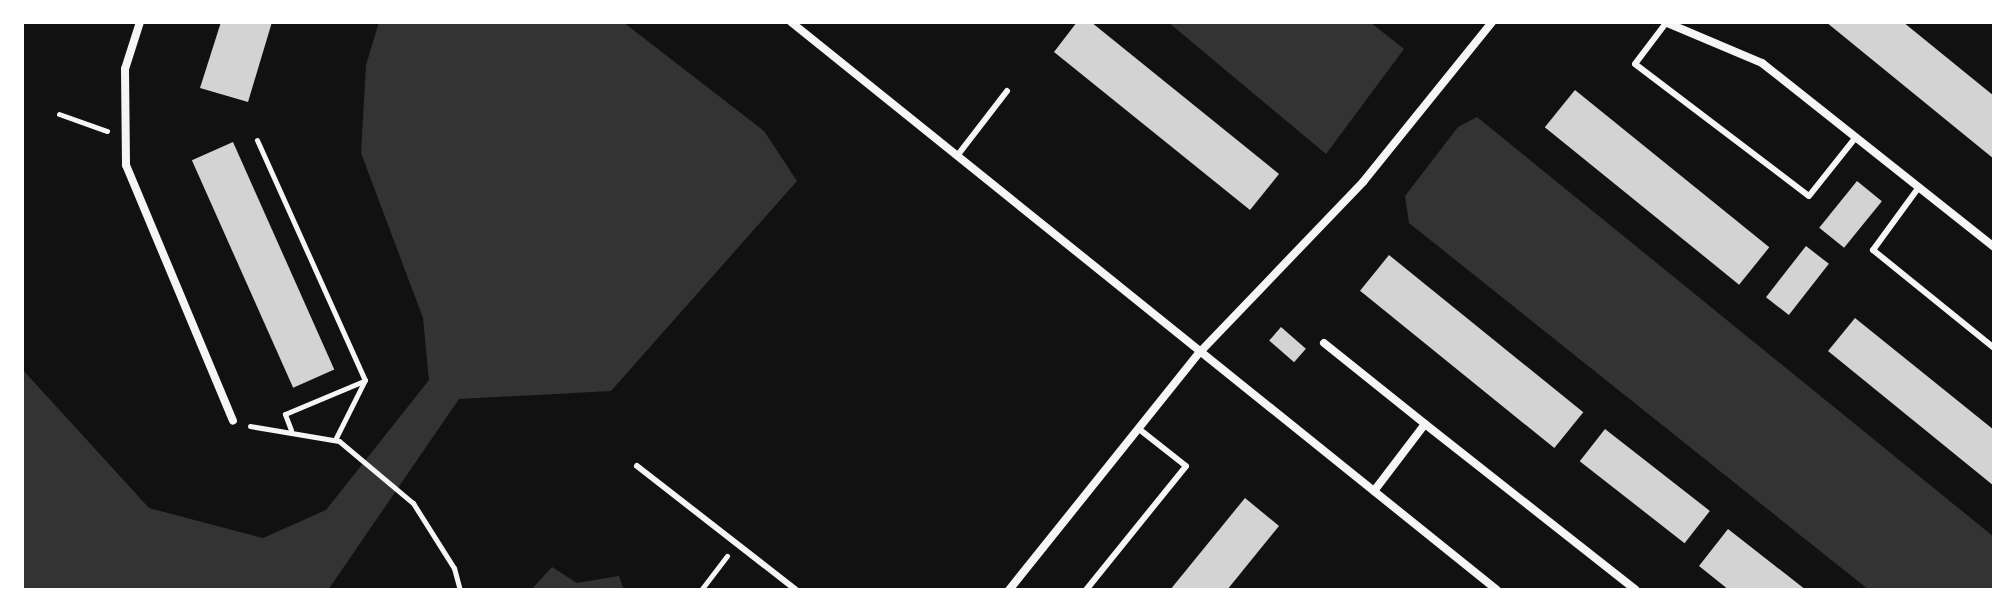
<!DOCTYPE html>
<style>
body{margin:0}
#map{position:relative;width:2016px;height:612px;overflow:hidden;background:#111;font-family:Raleway,sans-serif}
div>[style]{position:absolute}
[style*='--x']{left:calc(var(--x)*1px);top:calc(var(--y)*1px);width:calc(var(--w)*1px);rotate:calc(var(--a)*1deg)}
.water>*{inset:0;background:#333}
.building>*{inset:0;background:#d3d3d3;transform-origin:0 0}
.path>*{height:5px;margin:-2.5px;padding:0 2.5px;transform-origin:2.5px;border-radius:2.5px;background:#f5f5f5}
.service>*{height:6px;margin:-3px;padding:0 3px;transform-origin:3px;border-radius:3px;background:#f5f5f5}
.minor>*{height:8px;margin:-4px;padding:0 4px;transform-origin:4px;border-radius:4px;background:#f5f5f5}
span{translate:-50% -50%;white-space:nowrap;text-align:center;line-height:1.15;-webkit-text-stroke:7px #fff;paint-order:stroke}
.frame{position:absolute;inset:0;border:24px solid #fff;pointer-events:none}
</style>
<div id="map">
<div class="water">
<div style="clip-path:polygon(379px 22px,623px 22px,764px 131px,797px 181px,611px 391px,459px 399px,328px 590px,22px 590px,22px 369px,149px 508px,263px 538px,326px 510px,429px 380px,423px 318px,361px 153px,366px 65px)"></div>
<div style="clip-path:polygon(1168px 22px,1370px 22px,1404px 49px,1326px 154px)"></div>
<div style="clip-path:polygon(1477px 117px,1994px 537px,1994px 590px,1869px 590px,1409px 223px,1405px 196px,1458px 127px)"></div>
<div style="clip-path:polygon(552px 567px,577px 583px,619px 576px,624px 590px,531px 590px)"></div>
</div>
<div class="building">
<div style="clip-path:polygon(221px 22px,272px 22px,248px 102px,200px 88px)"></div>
<div style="clip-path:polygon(1077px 22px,1091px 22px,1279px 174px,1250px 210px,1054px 52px)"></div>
<div style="clip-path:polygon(1826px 22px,1903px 22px,1994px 96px,1994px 159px)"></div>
<div style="left:1575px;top:90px;width:250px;height:48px;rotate:39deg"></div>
<div style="left:233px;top:142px;width:249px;height:45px;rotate:66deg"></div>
<div style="left:1857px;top:181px;width:32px;height:60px;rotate:39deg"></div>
<div style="left:1806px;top:246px;width:29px;height:65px;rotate:38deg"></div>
<div style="left:1389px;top:255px;width:250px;height:46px;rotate:39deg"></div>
<div style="clip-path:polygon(1855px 318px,1994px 430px,1994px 486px,1828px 351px)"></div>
<div style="left:1281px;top:327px;width:33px;height:18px;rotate:41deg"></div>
<div style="left:1605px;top:429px;width:133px;height:41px;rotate:38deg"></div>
<div style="clip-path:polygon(1245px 498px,1279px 526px,1227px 590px,1170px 590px)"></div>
<div style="clip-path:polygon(1728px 529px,1806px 590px,1729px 590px,1699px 566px)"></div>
</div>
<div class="path">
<div style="--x:59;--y:114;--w:51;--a:19.5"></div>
<div style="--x:257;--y:140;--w:263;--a:65.8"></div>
<div style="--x:365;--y:380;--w:67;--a:116.6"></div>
<div style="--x:250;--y:426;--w:90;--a:9.6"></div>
<div style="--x:339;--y:441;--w:97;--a:40"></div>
<div style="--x:413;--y:503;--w:77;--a:57.8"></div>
<div style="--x:454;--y:568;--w:23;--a:75"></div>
<div style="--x:291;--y:430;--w:17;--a:-111"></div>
<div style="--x:285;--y:414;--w:86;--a:-22.7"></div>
<div style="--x:701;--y:590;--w:43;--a:-52.6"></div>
</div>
<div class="service">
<div style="--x:1666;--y:23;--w:51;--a:127.1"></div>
<div style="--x:1635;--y:64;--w:218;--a:37.2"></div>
<div style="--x:1809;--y:196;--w:75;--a:-51.5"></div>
<div style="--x:957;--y:156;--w:82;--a:-52.4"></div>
<div style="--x:1919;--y:187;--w:78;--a:126.1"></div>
<div style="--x:1873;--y:250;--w:156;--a:39"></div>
<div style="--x:637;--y:466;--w:202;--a:37.9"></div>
<div style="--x:1086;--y:590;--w:159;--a:-51.1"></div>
<div style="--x:1186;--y:466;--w:60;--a:-141.8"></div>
</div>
<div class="minor">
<div style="--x:140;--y:22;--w:49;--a:107.7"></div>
<div style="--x:125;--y:69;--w:96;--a:89.4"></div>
<div style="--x:126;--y:165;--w:277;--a:67.3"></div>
<div style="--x:791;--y:22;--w:906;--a:38.82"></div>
<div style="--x:1665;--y:22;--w:105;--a:22.9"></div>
<div style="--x:1762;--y:63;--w:296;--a:38.4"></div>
<div style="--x:1324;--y:343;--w:129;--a:38.7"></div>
<div style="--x:1374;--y:491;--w:84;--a:-52.7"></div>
<div style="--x:1425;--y:424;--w:268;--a:38.2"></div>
<div style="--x:1009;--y:590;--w:305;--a:-51.3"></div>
<div style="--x:1200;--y:352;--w:236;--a:-46.2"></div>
<div style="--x:1363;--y:182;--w:206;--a:-51.1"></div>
</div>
<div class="frame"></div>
</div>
